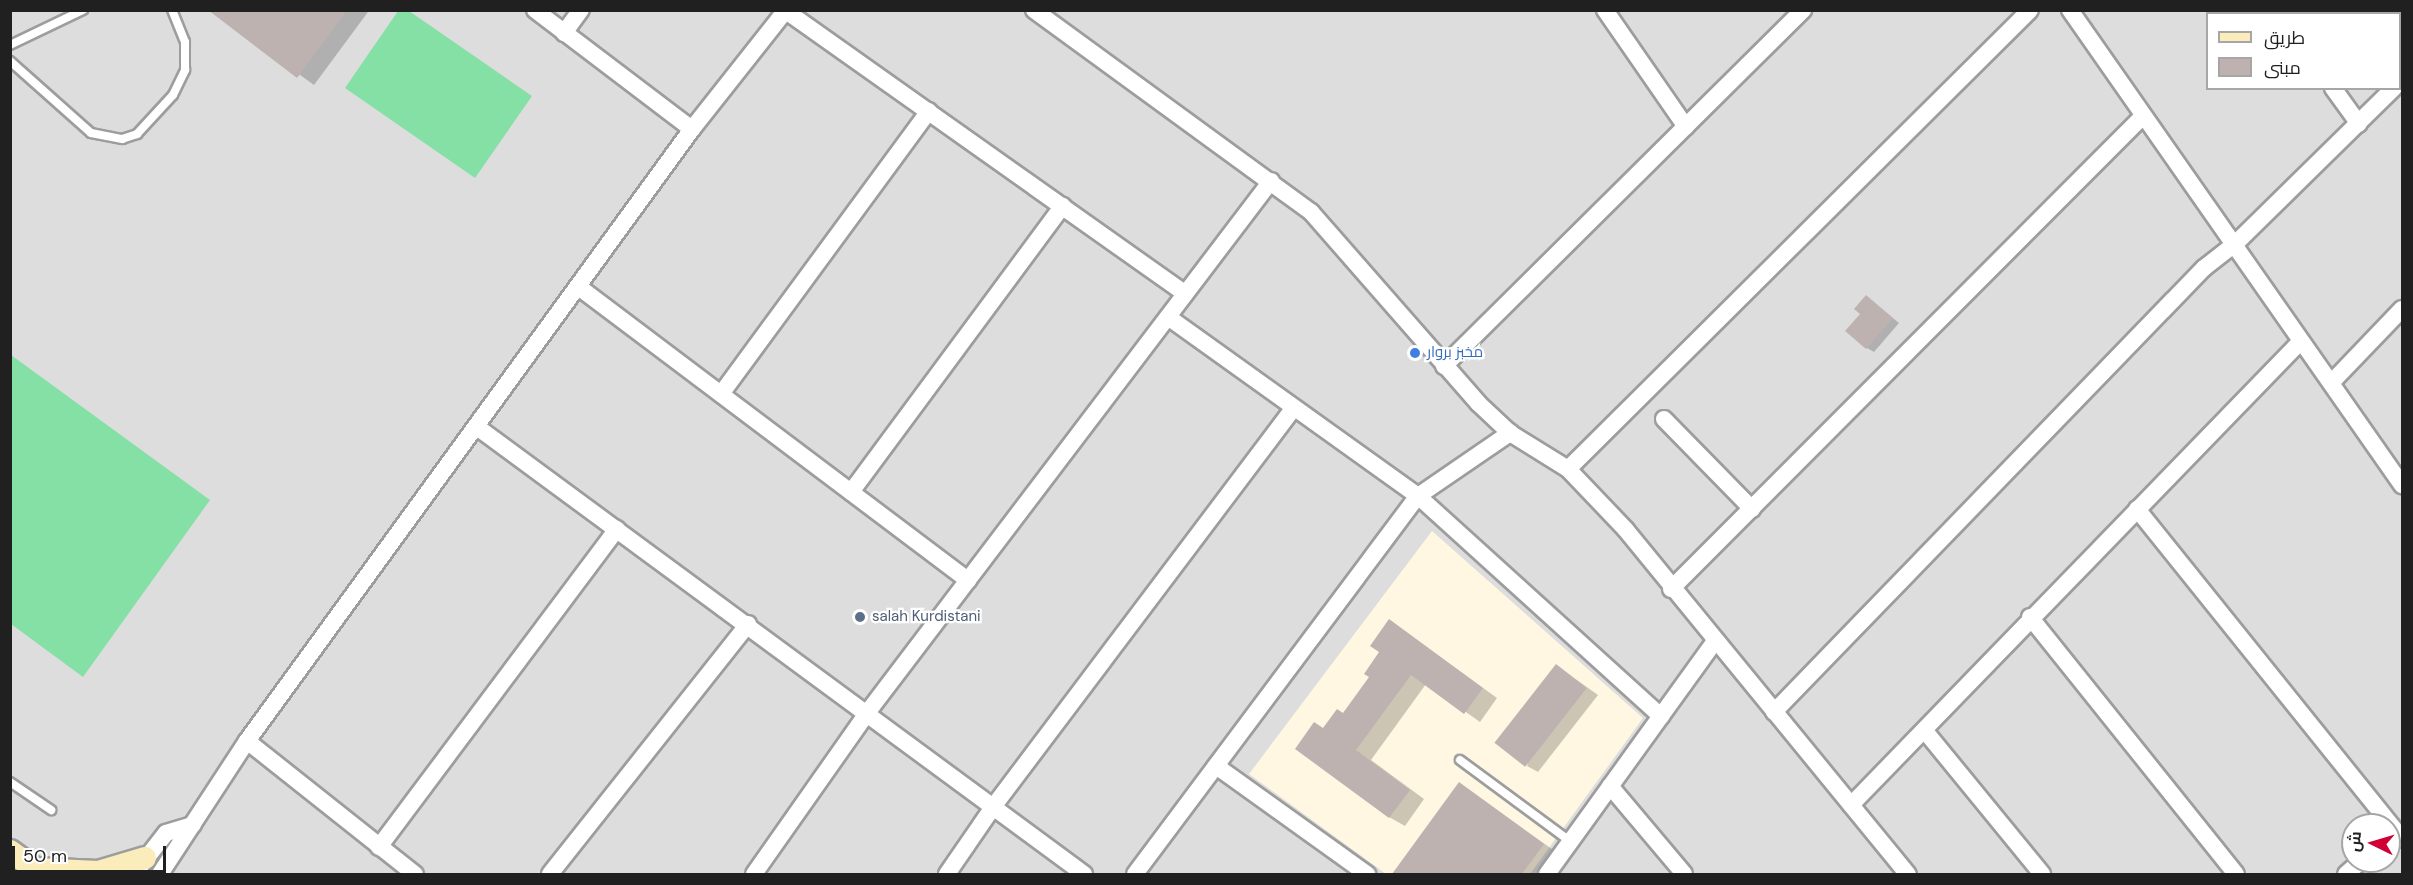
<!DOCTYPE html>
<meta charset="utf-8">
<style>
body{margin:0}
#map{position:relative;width:2413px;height:885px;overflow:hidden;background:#f1ebe7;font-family:"DM Sans",Cairo,sans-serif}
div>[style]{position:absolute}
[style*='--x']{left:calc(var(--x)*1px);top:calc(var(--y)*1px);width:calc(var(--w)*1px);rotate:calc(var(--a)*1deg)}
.residential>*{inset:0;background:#dedddd}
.education>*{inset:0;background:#fff7e1}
.pitch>*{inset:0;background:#84e0a5}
.shadow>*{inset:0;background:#0003}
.building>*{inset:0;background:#beb2b0;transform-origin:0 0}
.roads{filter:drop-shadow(2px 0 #9d9d9d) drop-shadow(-2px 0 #9d9d9d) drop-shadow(0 2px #9d9d9d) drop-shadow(0 -2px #9d9d9d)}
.service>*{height:8px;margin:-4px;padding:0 4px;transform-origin:4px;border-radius:4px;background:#fff}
.minor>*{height:16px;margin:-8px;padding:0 8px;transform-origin:8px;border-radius:8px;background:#fff}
.secondary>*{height:22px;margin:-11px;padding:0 11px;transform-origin:11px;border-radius:11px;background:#faedbb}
.dots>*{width:16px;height:16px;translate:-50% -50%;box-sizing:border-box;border:3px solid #fff;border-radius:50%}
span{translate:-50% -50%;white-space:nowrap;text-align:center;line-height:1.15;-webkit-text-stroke:4.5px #fff;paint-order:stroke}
.shop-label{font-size:15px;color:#366cbe}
.left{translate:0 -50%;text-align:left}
.service-label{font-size:15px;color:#4e5e75}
.frame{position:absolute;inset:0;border:12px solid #202020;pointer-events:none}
.legend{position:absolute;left:2206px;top:12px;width:195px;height:78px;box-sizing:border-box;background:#fff;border:2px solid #a6a6a6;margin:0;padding:8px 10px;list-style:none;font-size:18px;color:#202020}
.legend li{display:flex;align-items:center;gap:12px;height:30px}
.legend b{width:30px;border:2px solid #a6a6a6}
.north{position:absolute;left:2341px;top:813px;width:60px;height:60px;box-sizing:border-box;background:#fff;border:2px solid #a6a6a6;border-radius:50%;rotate:275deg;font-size:16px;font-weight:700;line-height:24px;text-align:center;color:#202020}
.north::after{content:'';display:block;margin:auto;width:21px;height:27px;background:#d00036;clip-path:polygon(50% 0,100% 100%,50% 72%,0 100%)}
.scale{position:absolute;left:12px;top:846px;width:154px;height:27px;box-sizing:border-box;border:3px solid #202020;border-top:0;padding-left:8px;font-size:18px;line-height:21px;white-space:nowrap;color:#202020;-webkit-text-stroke:4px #fff;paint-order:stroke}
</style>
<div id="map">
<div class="residential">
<div style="clip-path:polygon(evenodd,11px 11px,2402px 11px,2402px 874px,11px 874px,11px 11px,2208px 14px,2400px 14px,2400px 88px,2208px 88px,2208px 14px,11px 11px,2353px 825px,2389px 825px,2389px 861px,2353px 861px,2353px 825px)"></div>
</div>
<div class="education">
<div style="clip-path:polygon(1432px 531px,1643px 718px,1530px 874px,1386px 874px,1249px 774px)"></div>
</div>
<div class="pitch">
<div style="clip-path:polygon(409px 11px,532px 96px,475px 178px,345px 88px,398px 11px)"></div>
<div style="clip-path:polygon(11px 355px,210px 500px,83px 677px,11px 624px)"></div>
</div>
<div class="shadow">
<div style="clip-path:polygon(210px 10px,366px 10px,368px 12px,314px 85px)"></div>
<div style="clip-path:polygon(1867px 297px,1899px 323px,1874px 352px,1867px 348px,1862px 314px)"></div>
<div style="clip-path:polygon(1390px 621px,1497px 698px,1480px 722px,1426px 684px,1371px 760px,1424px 799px,1405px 826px,1389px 817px,1324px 730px,1343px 714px,1371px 677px)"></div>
<div style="clip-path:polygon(1557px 666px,1598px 695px,1538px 772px,1527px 766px)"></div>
<div style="clip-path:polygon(1460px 784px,1559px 854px,1543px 874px,1402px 874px,1397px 870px)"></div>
</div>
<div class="building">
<div style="clip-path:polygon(208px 10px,347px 10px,297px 78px)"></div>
<div style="clip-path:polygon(1866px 295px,1893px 318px,1866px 349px,1845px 331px,1860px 314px,1854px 309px)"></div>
<div style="clip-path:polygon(1389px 619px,1483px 688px,1464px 714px,1411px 675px,1356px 750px,1410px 790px,1389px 818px,1295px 749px,1314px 722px,1323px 728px,1337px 709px,1343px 713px,1369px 677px,1364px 674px,1379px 652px,1370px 646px)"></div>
<div style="left:1556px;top:664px;width:39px;height:100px;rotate:38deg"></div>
<div style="clip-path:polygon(1459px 782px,1544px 844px,1522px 874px,1392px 874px)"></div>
</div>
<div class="roads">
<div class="service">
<div style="--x:10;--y:45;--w:81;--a:-25.6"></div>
<div style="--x:10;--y:61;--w:108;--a:41.6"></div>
<div style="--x:91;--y:133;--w:32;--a:11"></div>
<div style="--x:122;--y:139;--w:16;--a:-18"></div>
<div style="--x:137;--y:134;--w:53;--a:-47.3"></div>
<div style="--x:173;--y:95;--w:28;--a:-64"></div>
<div style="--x:185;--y:70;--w:28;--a:-90"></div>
<div style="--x:185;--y:42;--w:35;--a:-112"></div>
<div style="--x:1460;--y:760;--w:137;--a:36.4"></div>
<div style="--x:10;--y:782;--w:50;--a:34.3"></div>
</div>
<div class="minor">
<div style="--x:535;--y:10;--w:197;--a:37.2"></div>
<div style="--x:1034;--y:10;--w:343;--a:36.1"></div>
<div style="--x:1311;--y:212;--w:254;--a:48.8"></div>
<div style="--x:1478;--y:403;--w:44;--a:43.2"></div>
<div style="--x:1510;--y:433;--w:68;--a:31.8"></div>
<div style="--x:1568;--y:469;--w:84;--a:46.4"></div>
<div style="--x:1626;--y:530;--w:445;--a:50.7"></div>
<div style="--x:1605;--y:10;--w:142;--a:55.3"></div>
<div style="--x:2070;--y:10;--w:580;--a:55.05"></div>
<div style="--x:2278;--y:10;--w:4;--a:63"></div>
<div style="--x:786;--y:11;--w:489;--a:35.3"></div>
<div style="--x:564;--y:33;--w:29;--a:-54"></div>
<div style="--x:2333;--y:88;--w:44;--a:54.2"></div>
<div style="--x:580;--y:288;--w:486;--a:37"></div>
<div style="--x:1168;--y:317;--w:307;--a:35.6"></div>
<div style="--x:1418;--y:496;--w:328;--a:42.2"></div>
<div style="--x:1444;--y:366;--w:506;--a:-44.76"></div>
<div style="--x:2331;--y:383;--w:103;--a:-46.2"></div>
<div style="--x:721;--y:394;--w:351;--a:-53.7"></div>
<div style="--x:1664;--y:419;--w:126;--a:45.6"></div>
<div style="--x:477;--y:427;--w:754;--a:36.37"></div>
<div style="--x:1568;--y:469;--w:651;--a:-44.81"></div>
<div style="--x:851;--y:492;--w:356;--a:-53.5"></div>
<div style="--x:2137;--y:509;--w:423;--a:51.2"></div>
<div style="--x:1671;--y:589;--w:667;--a:-45.06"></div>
<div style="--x:2030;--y:617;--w:329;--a:51.3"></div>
<div style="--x:1774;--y:712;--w:618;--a:-45.92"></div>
<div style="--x:2204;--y:268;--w:39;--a:-38"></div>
<div style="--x:2235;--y:244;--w:223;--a:-44.5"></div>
<div style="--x:1925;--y:731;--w:185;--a:50.7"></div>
<div style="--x:247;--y:741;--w:214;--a:38.4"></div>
<div style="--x:1216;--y:766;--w:186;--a:35.6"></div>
<div style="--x:1610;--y:786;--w:115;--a:49.9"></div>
<div style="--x:1851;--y:805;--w:645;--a:-45.88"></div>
<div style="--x:379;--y:847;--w:397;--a:-53.2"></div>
<div style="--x:134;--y:874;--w:52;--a:-52"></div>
<div style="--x:166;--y:833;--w:28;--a:-17"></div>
<div style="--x:160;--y:874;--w:159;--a:-56.8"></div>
<div style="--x:247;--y:741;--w:757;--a:-53.98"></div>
<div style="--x:692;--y:129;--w:152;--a:-51.7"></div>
<div style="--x:550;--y:874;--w:319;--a:-51.6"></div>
<div style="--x:754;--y:874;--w:197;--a:-54.9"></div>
<div style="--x:867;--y:713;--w:668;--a:-52.79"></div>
<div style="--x:947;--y:874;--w:81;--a:-55.5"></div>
<div style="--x:993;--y:807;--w:500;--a:-53"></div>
<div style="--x:1135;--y:874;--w:472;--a:-53.2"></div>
<div style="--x:1418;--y:496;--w:112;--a:-34.4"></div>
<div style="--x:1547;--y:874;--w:287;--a:-54.2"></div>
<div style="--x:2346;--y:874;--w:20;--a:-41"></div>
</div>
<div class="secondary">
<div style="--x:10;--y:851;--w:39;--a:36"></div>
<div style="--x:35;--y:869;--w:63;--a:2.7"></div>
<div style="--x:98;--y:872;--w:49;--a:-16.6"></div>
</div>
</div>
<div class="dots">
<div style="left:1415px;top:353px;background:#3f7fe0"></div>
<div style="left:860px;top:617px;background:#5c6f8a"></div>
</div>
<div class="shop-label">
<span class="left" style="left:1427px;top:353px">مخبز بروار</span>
</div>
<div class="service-label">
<span class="left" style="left:872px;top:617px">salah Kurdistani</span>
</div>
<div class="frame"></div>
<ul class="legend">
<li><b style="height:8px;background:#faedbb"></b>طريق</li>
<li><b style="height:16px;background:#beb2b0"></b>مبنى</li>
</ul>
<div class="north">ش</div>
<div class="scale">50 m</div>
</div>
